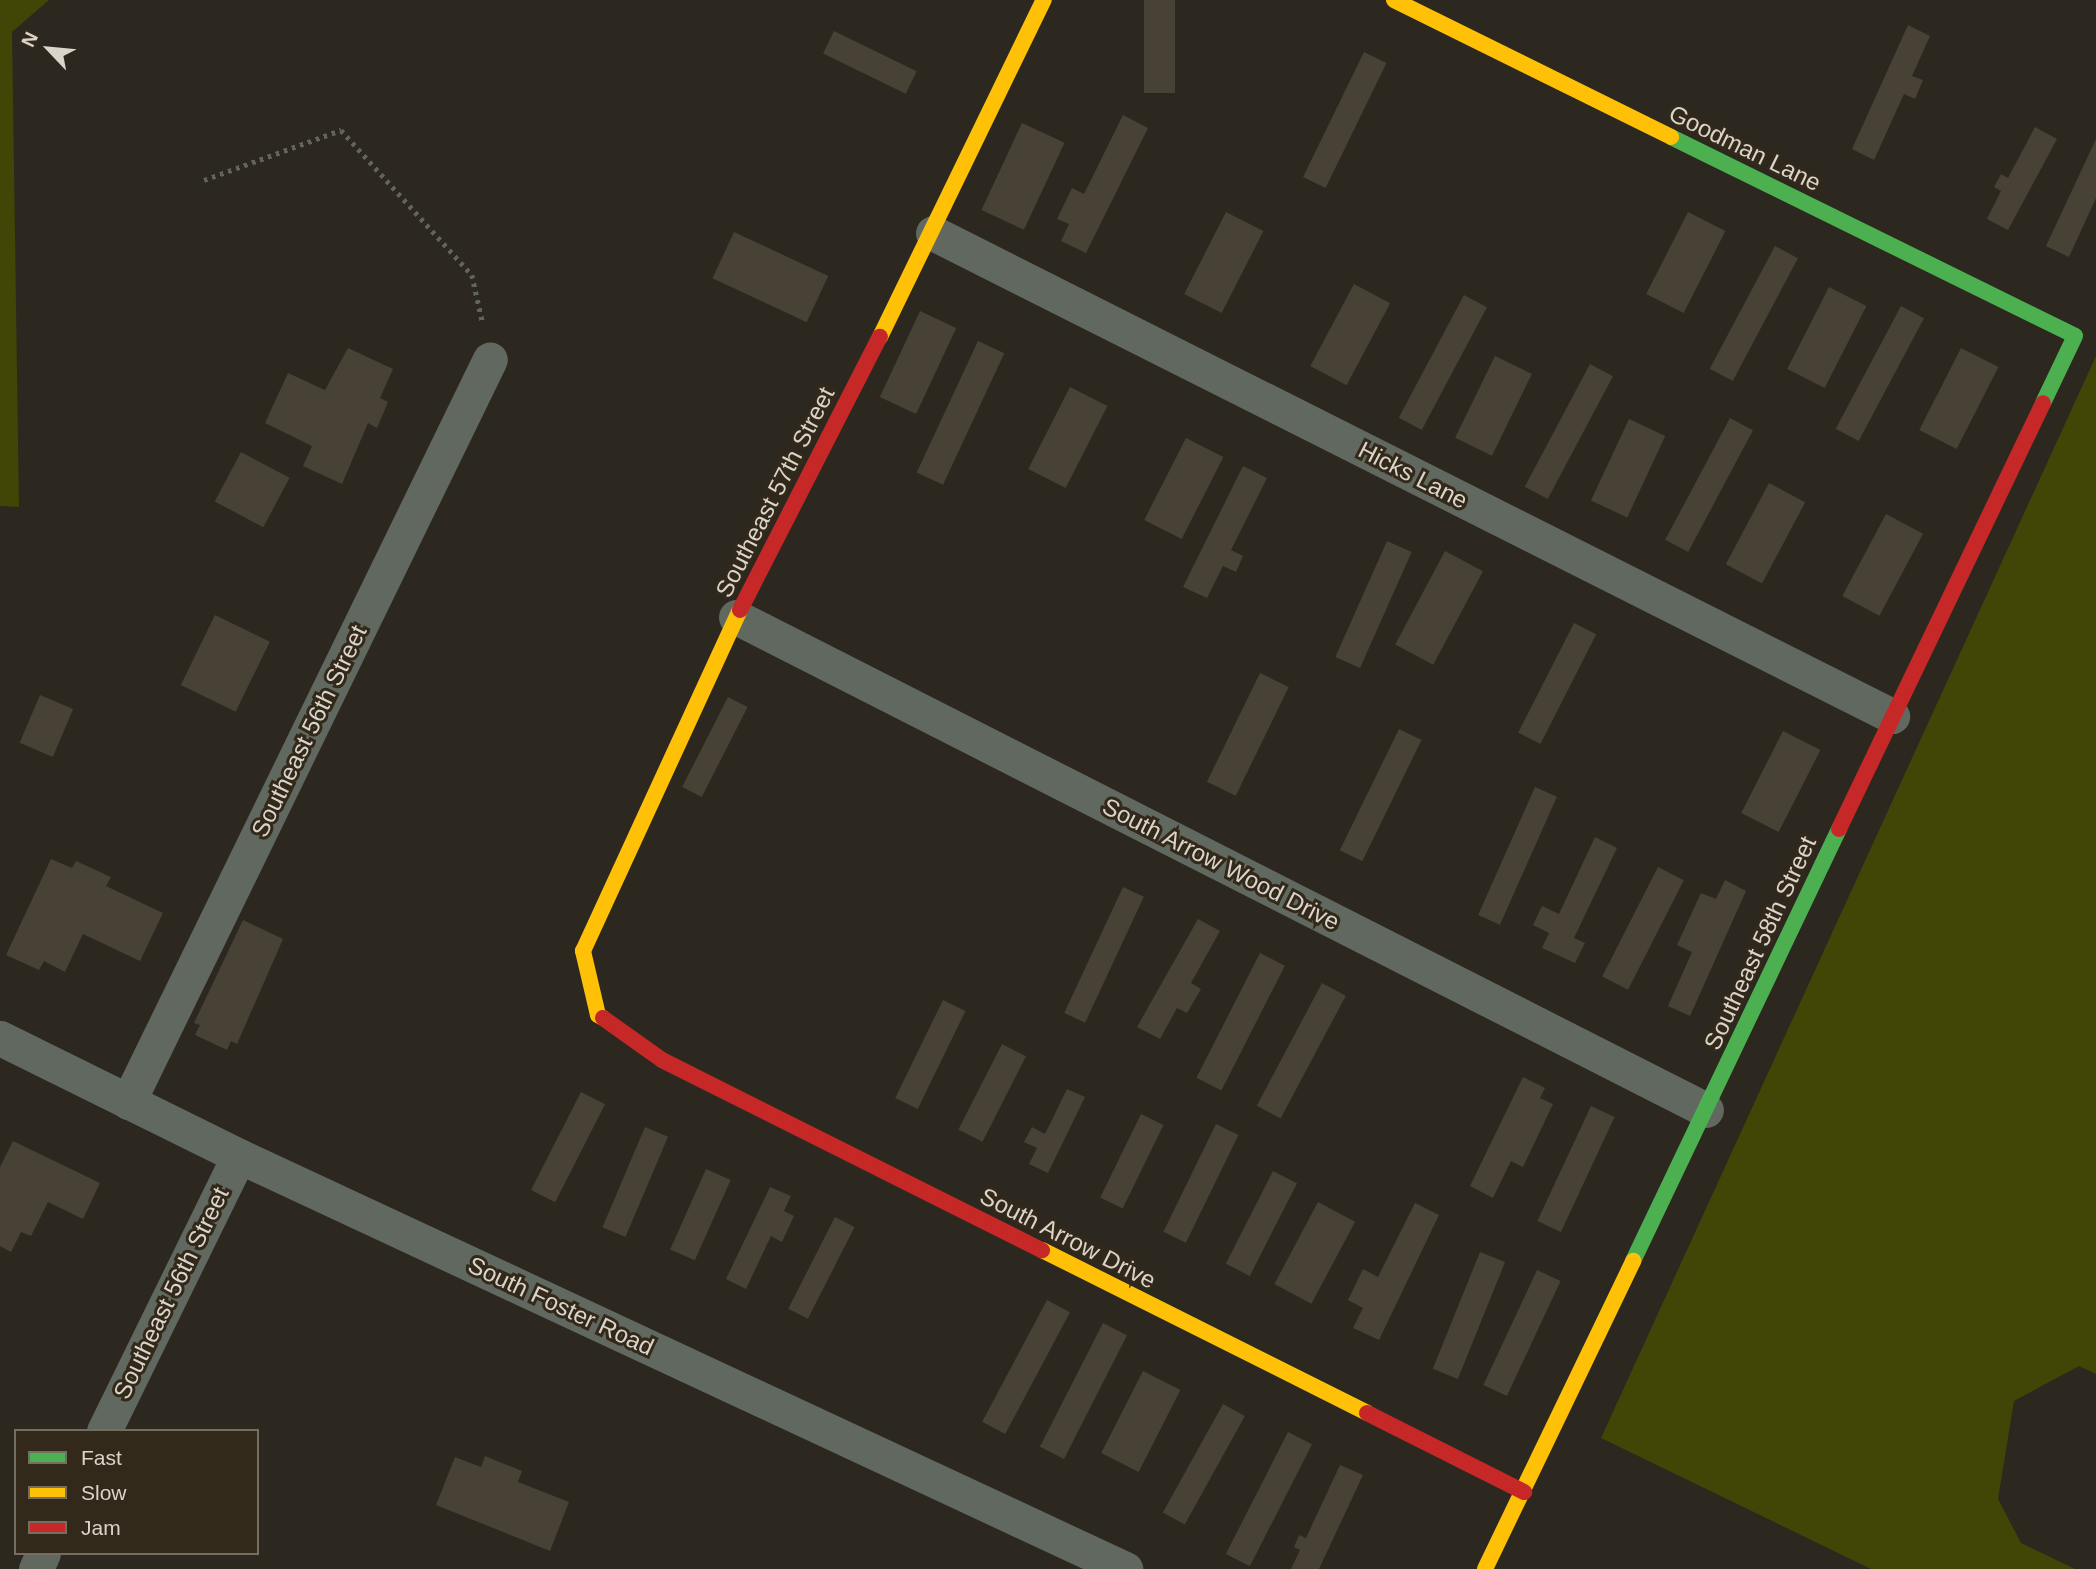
<!DOCTYPE html>
<style>
body{margin:0}
#map{position:relative;width:2096px;height:1569px;overflow:hidden;background:#2c2820;font-family:Helvetica,sans-serif}
div>[style]{position:absolute}
[style*='--x']{left:calc(var(--x)*1px);top:calc(var(--y)*1px);width:calc(var(--w)*1px);rotate:calc(var(--a)*1deg)}
.green>*{inset:0;background:#414505}
.building>*{inset:0;background:#474136;transform-origin:0 0}
.path>*{height:4.5px;margin-top:-2.25px;transform-origin:0;background:repeating-linear-gradient(90deg,#61645d 0 3.5px,transparent 0 8.5px)}
.street>*{height:35px;margin:-17.5px;padding:0 17.5px;transform-origin:17.5px;border-radius:17.5px;background:#606860}
.fast>*{height:16px;margin:-8px;padding:0 8px;transform-origin:8px;border-radius:8px;background:#4caf50}
.slow>*{height:16px;margin:-8px;padding:0 8px;transform-origin:8px;border-radius:8px;background:#ffc107}
.jam>*{height:16px;margin:-8px;padding:0 8px;transform-origin:8px;border-radius:8px;background:#c62828}
span{translate:-50% -50%;white-space:nowrap;text-align:center;line-height:1.15;-webkit-text-stroke:6px #32291a;paint-order:stroke}
.street-label{font-size:24px;color:#dbd4cb}
.legend{position:absolute;left:14px;top:1429px;width:245px;height:126px;box-sizing:border-box;background:#32291a;border:2px solid #766d61;margin:0;padding:9px 12px;list-style:none;font-size:21px;color:#dbd4cb}
.legend li{display:flex;align-items:center;gap:14px;height:35px}
.legend b{width:35px;border:2px solid #766d61}
.north{position:absolute;left:14px;top:14px;width:70px;height:70px;-webkit-text-stroke:5px #32291a;paint-order:stroke;rotate:296deg;font-size:19px;font-weight:700;line-height:28px;text-align:center;color:#dbd4cb}
.north::after{content:'';display:block;margin:auto;width:24px;height:32px;background:#dbd4cb;clip-path:polygon(50% 0,100% 100%,50% 72%,0 100%)}
</style>
<div id="map">
<div class="green">
<div style="clip-path:polygon(0 0,49px 0,12px 32px,19px 507px,0 506px)"></div>
<div style="clip-path:polygon(2096px 356px,2096px 1374px,2079px 1366px,2014px 1401px,1998px 1499px,2021px 1543px,2075px 1569px,1871px 1569px,1601px 1438px)"></div>
</div>
<div class="building">
<div style="left:1144px;top:0;width:31px;height:93px"></div>
<div style="clip-path:polygon(1908px 25px,1930px 36px,1912px 76px,1923px 80px,1915px 99px,1904px 94px,1874px 160px,1852px 149px)"></div>
<div style="left:834px;top:31px;width:92px;height:25px;rotate:26deg"></div>
<div style="left:1364px;top:52px;width:25px;height:139px;rotate:26deg"></div>
<div style="clip-path:polygon(1123px 115px,1148px 128px,1086px 253px,1061px 241px,1069px 224px,1057px 219px,1072px 188px,1084px 194px)"></div>
<div style="left:1022px;top:123px;width:47px;height:96px;rotate:25deg"></div>
<div style="clip-path:polygon(2035px 127px,2057px 139px,2008px 230px,1987px 219px,2001px 191px,1994px 187px,2001px 174px,2008px 178px)"></div>
<div style="clip-path:polygon(2096px 139px,2096px 198px,2069px 257px,2046px 246px)"></div>
<div style="left:1226px;top:212px;width:42px;height:92px;rotate:27deg"></div>
<div style="left:1688px;top:212px;width:42px;height:92px;rotate:27deg"></div>
<div style="left:734px;top:232px;width:104px;height:51px;rotate:25deg"></div>
<div style="left:1775px;top:246px;width:26px;height:139px;rotate:28deg"></div>
<div style="left:1354px;top:284px;width:41px;height:93px;rotate:28deg"></div>
<div style="left:1829px;top:287px;width:42px;height:92px;rotate:27deg"></div>
<div style="left:1464px;top:295px;width:26px;height:139px;rotate:28deg"></div>
<div style="left:1901px;top:306px;width:26px;height:139px;rotate:28deg"></div>
<div style="left:920px;top:311px;width:40px;height:95px;rotate:25deg"></div>
<div style="left:978px;top:341px;width:29px;height:145px;rotate:25deg"></div>
<div style="clip-path:polygon(348px 348px,393px 369px,380px 398px,388px 402px,377px 428px,368px 423px,342px 484px,303px 466px,312px 446px,265px 423px,288px 373px,325px 390px)"></div>
<div style="left:1961px;top:348px;width:42px;height:92px;rotate:27deg"></div>
<div style="left:1495px;top:356px;width:41px;height:91px;rotate:26deg"></div>
<div style="left:1590px;top:364px;width:26px;height:139px;rotate:28deg"></div>
<div style="left:1070px;top:387px;width:42px;height:92px;rotate:27deg"></div>
<div style="left:1730px;top:418px;width:26px;height:138px;rotate:28deg"></div>
<div style="left:1629px;top:419px;width:40px;height:90px;rotate:25deg"></div>
<div style="left:1186px;top:438px;width:42px;height:92px;rotate:27deg"></div>
<div style="left:241px;top:452px;width:55px;height:56px;rotate:28deg"></div>
<div style="clip-path:polygon(1243px 466px,1267px 478px,1231px 550px,1243px 556px,1236px 572px,1223px 566px,1207px 598px,1183px 587px)"></div>
<div style="left:1769px;top:483px;width:41px;height:92px;rotate:28deg"></div>
<div style="left:1886px;top:514px;width:42px;height:93px;rotate:28deg"></div>
<div style="left:1387px;top:541px;width:27px;height:127px;rotate:24deg"></div>
<div style="left:1445px;top:551px;width:43px;height:106px;rotate:28deg"></div>
<div style="left:215px;top:615px;width:61px;height:78px;rotate:26deg"></div>
<div style="left:1574px;top:623px;width:25px;height:123px;rotate:27deg"></div>
<div style="left:1260px;top:673px;width:32px;height:121px;rotate:26deg"></div>
<div style="left:40px;top:695px;width:36px;height:52px;rotate:23deg"></div>
<div style="left:728px;top:697px;width:22px;height:101px;rotate:27deg"></div>
<div style="left:1399px;top:729px;width:25px;height:135px;rotate:26deg"></div>
<div style="left:1783px;top:731px;width:42px;height:92px;rotate:27deg"></div>
<div style="left:1535px;top:787px;width:24px;height:140px;rotate:24deg"></div>
<div style="clip-path:polygon(1595px 837px,1617px 848px,1574px 938px,1585px 943px,1575px 963px,1542px 948px,1549px 933px,1533px 925px,1542px 906px,1559px 914px)"></div>
<div style="clip-path:polygon(51px 859px,72px 868px,76px 861px,111px 877px,106px 886px,163px 913px,140px 961px,83px 934px,65px 972px,44px 961px,39px 970px,6px 955px)"></div>
<div style="left:1658px;top:867px;width:29px;height:123px;rotate:27deg"></div>
<div style="clip-path:polygon(1725px 880px,1746px 891px,1690px 1016px,1668px 1006px,1692px 952px,1677px 945px,1701px 893px,1716px 899px)"></div>
<div style="left:1123px;top:887px;width:23px;height:139px;rotate:25deg"></div>
<div style="clip-path:polygon(1198px 919px,1220px 931px,1191px 983px,1201px 989px,1187px 1013px,1177px 1008px,1160px 1039px,1137px 1027px)"></div>
<div style="clip-path:polygon(243px 920px,283px 939px,237px 1044px,231px 1041px,227px 1050px,195px 1035px,200px 1025px,194px 1023px)"></div>
<div style="left:1260px;top:953px;width:28px;height:140px;rotate:27deg"></div>
<div style="left:1322px;top:983px;width:27px;height:139px;rotate:28deg"></div>
<div style="left:943px;top:1000px;width:25px;height:109px;rotate:26deg"></div>
<div style="left:1002px;top:1044px;width:27px;height:96px;rotate:27deg"></div>
<div style="clip-path:polygon(1523px 1077px,1545px 1088px,1540px 1098px,1553px 1104px,1523px 1167px,1511px 1161px,1493px 1198px,1470px 1186px)"></div>
<div style="clip-path:polygon(1067px 1089px,1085px 1097px,1048px 1173px,1029px 1164px,1037px 1148px,1024px 1142px,1032px 1127px,1045px 1134px)"></div>
<div style="left:581px;top:1092px;width:27px;height:110px;rotate:27deg"></div>
<div style="left:1591px;top:1106px;width:26px;height:127px;rotate:25deg"></div>
<div style="left:1141px;top:1114px;width:25px;height:93px;rotate:26deg"></div>
<div style="left:1216px;top:1124px;width:25px;height:120px;rotate:26deg"></div>
<div style="left:645px;top:1127px;width:25px;height:109px;rotate:23deg"></div>
<div style="clip-path:polygon(13px 1141px,100px 1183px,83px 1219px,48px 1202px,31px 1236px,21px 1232px,11px 1252px,0 1246px,0 1167px)"></div>
<div style="left:706px;top:1169px;width:27px;height:88px;rotate:24deg"></div>
<div style="left:1273px;top:1171px;width:27px;height:104px;rotate:27deg"></div>
<div style="clip-path:polygon(770px 1187px,791px 1196px,784px 1211px,794px 1216px,782px 1242px,771px 1236px,746px 1289px,726px 1279px)"></div>
<div style="left:1318px;top:1202px;width:42px;height:93px;rotate:28deg"></div>
<div style="clip-path:polygon(1415px 1203px,1439px 1215px,1379px 1340px,1353px 1328px,1363px 1308px,1348px 1300px,1363px 1269px,1378px 1277px)"></div>
<div style="left:835px;top:1217px;width:22px;height:103px;rotate:27deg"></div>
<div style="left:1480px;top:1252px;width:27px;height:126px;rotate:22deg"></div>
<div style="left:1537px;top:1270px;width:26px;height:127px;rotate:25deg"></div>
<div style="left:1047px;top:1300px;width:26px;height:138px;rotate:28deg"></div>
<div style="left:1103px;top:1323px;width:27px;height:139px;rotate:27deg"></div>
<div style="left:1143px;top:1371px;width:42px;height:92px;rotate:27deg"></div>
<div style="left:1223px;top:1404px;width:25px;height:124px;rotate:29deg"></div>
<div style="left:1288px;top:1432px;width:27px;height:137px;rotate:27deg"></div>
<div style="clip-path:polygon(485px 1456px,522px 1471px,518px 1482px,569px 1502px,550px 1551px,436px 1505px,455px 1457px,481px 1467px)"></div>
<div style="clip-path:polygon(1340px 1465px,1363px 1475px,1319px 1569px,1291px 1569px,1300px 1550px,1294px 1547px,1299px 1535px,1306px 1538px)"></div>
</div>
<div class="path">
<div style="--x:204;--y:180;--w:146;--a:-20.1"></div>
<div style="--x:341;--y:130;--w:195;--a:47.9"></div>
<div style="--x:472;--y:275;--w:50;--a:77.3"></div>
</div>
<div class="street">
<div style="--x:933;--y:233;--w:1074;--a:26.73"></div>
<div style="--x:736;--y:617;--w:1088;--a:26.94"></div>
<div style="--x:0;--y:1038;--w:267;--a:26.3"></div>
<div style="--x:239;--y:1156;--w:978;--a:24.99"></div>
<div style="--x:128;--y:1102;--w:826;--a:-64.02"></div>
<div style="--x:104;--y:1431;--w:306;--a:-63.9"></div>
<div style="--x:36;--y:1569;--w:17;--a:-66"></div>
</div>
<div class="fast">
<div style="--x:1671;--y:137;--w:450;--a:26.2"></div>
<div style="--x:2075;--y:336;--w:74;--a:115.5"></div>
<div style="--x:1633;--y:1261;--w:479;--a:-64.5"></div>
</div>
<div class="slow">
<div style="--x:1394;--y:0;--w:309;--a:26.3"></div>
<div style="--x:880;--y:337;--w:375;--a:-64.1"></div>
<div style="--x:603;--y:1018;--w:6;--a:-149"></div>
<div style="--x:598;--y:1015;--w:66;--a:-103.2"></div>
<div style="--x:583;--y:951;--w:375;--a:-65.3"></div>
<div style="--x:1042;--y:1250;--w:364;--a:26.6"></div>
<div style="--x:1485;--y:1569;--w:342;--a:-64.3"></div>
</div>
<div class="jam">
<div style="--x:740;--y:610;--w:307;--a:-62.9"></div>
<div style="--x:1839;--y:829;--w:472;--a:-64.4"></div>
<div style="--x:603;--y:1018;--w:72;--a:35.4"></div>
<div style="--x:662;--y:1060;--w:425;--a:26.6"></div>
<div style="--x:1367;--y:1413;--w:176;--a:26.7"></div>
</div>
<div class="street-label">
<span style="left:1745px;top:148px;rotate:26deg">Goodman Lane</span>
<span style="left:1413px;top:475px;rotate:27deg">Hicks Lane</span>
<span style="left:775px;top:492px;rotate:-63deg">Southeast 57th Street</span>
<span style="left:309px;top:731px;rotate:-64deg">Southeast 56th Street</span>
<span style="left:1221px;top:864px;rotate:27deg">South Arrow Wood Drive</span>
<span style="left:1760px;top:943px;rotate:-65deg">Southeast 58th Street</span>
<span style="left:1068px;top:1238px;rotate:27deg">South Arrow Drive</span>
<span style="left:171px;top:1293px;rotate:-64deg">Southeast 56th Street</span>
<span style="left:561px;top:1306px;rotate:25deg">South Foster Road</span>
</div>
<ul class="legend">
<li><b style="height:9px;background:#4caf50"></b>Fast</li>
<li><b style="height:9px;background:#ffc107"></b>Slow</li>
<li><b style="height:9px;background:#c62828"></b>Jam</li>
</ul>
<div class="north">N</div>
</div>
